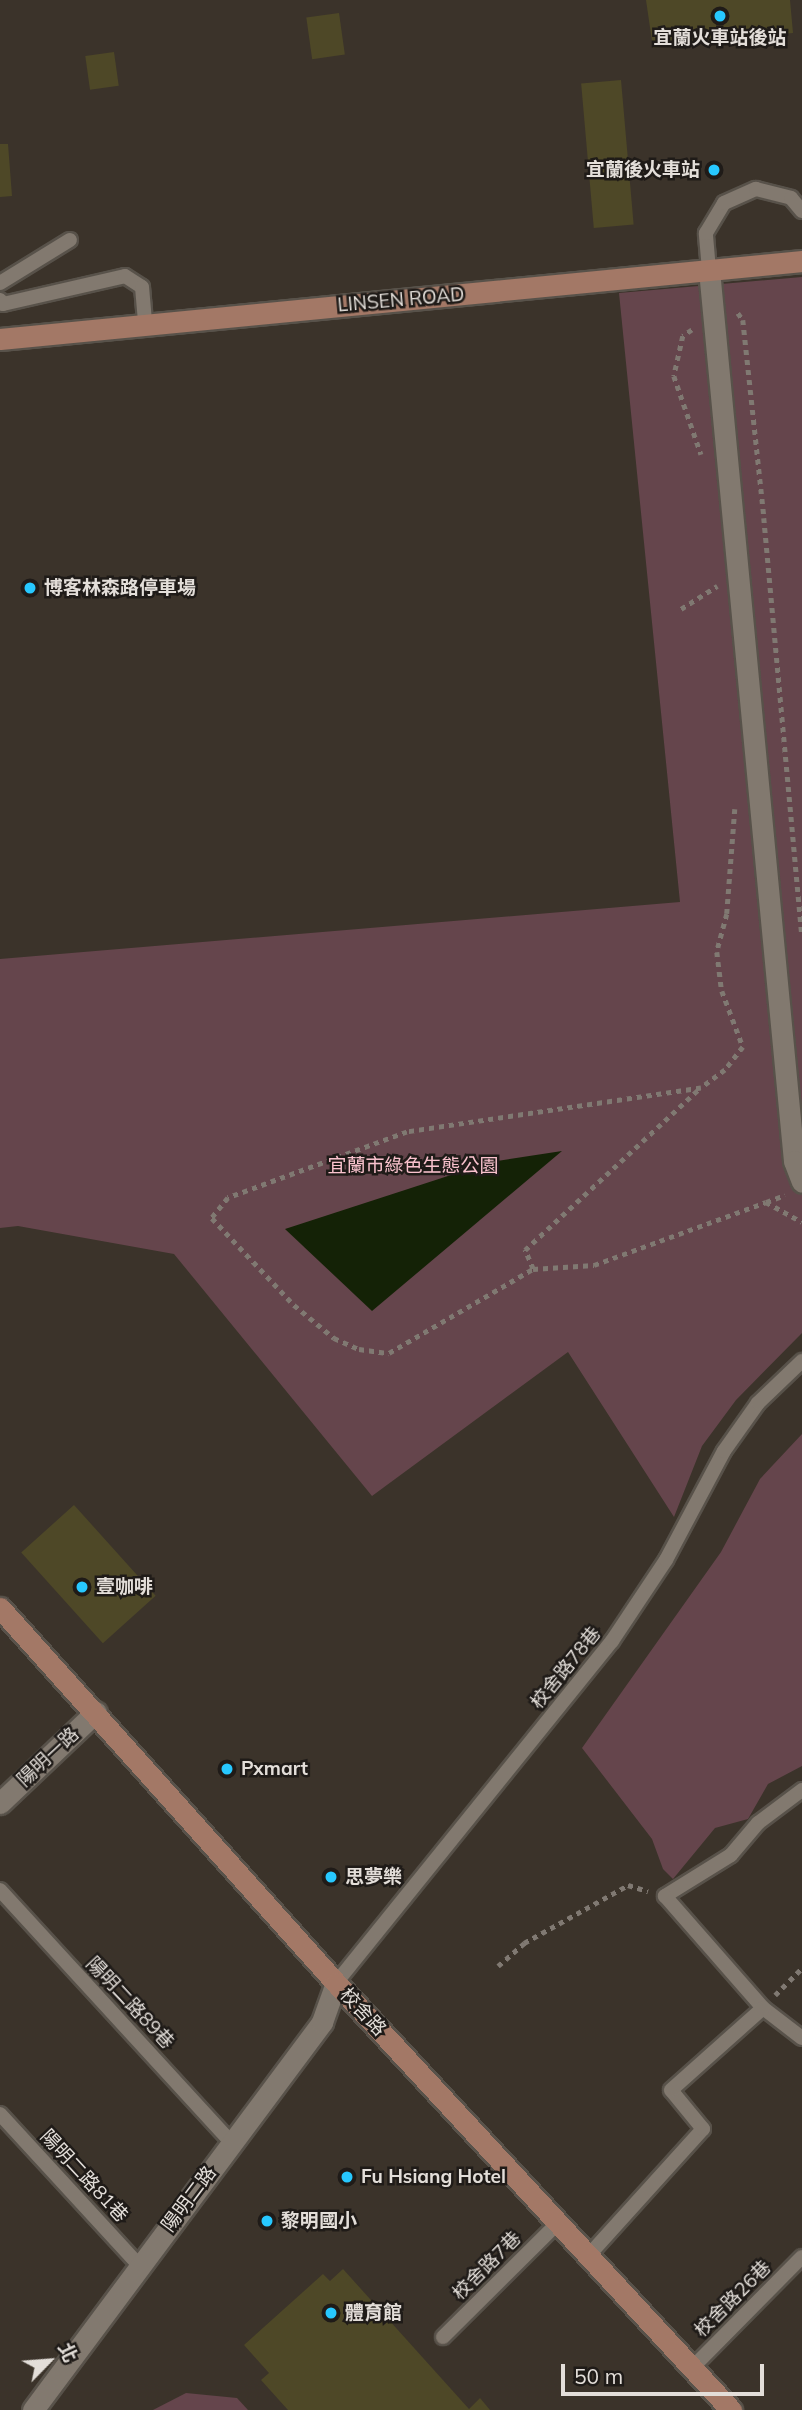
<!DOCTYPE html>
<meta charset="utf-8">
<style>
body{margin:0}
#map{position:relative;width:802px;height:2410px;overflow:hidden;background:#3b332a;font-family:Mulish,"Noto Sans TC",sans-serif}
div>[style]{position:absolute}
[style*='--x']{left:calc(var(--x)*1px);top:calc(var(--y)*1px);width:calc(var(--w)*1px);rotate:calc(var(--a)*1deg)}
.green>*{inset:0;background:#65454c}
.water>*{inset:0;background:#142206}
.building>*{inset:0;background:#4e4827;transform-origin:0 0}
.path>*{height:4.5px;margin-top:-2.25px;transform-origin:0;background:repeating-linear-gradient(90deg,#807972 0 5px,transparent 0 10px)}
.roads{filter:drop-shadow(2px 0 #58524a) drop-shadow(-2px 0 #58524a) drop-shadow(0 2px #58524a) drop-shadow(0 -2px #58524a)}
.lane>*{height:14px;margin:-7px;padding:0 7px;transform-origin:7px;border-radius:7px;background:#82796f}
.street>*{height:21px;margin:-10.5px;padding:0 10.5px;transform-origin:10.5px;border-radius:10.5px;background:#82796f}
.secondary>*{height:21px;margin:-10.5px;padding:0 10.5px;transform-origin:10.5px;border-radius:10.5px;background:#a37866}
.dots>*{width:19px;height:19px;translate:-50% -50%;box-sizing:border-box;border:4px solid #1f1b18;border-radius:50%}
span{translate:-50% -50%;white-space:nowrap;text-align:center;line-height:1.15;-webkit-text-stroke:5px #1f1b18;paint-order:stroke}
.poi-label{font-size:19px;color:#e3ded9;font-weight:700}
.right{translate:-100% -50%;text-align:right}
.left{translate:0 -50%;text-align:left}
.street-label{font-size:19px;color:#e3ded9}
.park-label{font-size:19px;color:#f9c2cd}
.north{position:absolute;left:14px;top:2326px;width:70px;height:70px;-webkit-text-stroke:5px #1f1b18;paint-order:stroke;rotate:65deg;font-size:19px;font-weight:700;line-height:28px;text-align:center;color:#e3ded9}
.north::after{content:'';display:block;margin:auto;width:24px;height:32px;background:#e3ded9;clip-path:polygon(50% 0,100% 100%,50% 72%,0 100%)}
.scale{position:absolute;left:561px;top:2364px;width:203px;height:32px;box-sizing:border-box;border:4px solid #e3ded9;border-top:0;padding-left:9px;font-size:21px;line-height:24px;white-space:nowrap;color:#e3ded9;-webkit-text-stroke:5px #1f1b18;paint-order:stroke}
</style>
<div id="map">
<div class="green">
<div style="clip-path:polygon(802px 277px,802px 1333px,736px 1400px,702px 1446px,674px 1517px,568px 1352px,372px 1496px,174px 1254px,18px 1226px,0 1228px,0 959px,680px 902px,619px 293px)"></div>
<div style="clip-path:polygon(802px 1434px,802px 1766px,768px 1784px,748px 1819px,715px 1828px,673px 1879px,663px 1869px,652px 1839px,582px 1748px,721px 1552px,760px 1479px)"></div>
<div style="clip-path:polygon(186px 2393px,237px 2398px,248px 2410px,153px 2410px)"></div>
</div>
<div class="water">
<div style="clip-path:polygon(562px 1151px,372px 1311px,285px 1229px,491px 1162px)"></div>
</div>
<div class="building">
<div style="clip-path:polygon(646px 0,790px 0,793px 33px,653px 48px)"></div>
<div style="left:339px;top:13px;width:42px;height:33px;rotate:82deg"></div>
<div style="left:114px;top:52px;width:34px;height:29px;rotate:82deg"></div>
<div style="left:621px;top:80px;width:145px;height:40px;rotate:85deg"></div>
<div style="clip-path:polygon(0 144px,8px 144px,12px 196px,0 197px)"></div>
<div style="left:74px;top:1505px;width:122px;height:71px;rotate:48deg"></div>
<div style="clip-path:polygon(343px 2269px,469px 2409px,480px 2398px,490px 2410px,288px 2410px,261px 2380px,269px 2373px,244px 2345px,323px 2274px,330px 2281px)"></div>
</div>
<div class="path">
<div style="--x:738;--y:313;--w:9;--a:54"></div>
<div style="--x:743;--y:320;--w:199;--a:83.9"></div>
<div style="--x:764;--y:518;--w:419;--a:84.8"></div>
<div style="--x:692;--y:330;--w:11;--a:146"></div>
<div style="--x:683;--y:336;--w:41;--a:102.7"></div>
<div style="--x:674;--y:376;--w:83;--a:70.9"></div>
<div style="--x:681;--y:609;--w:43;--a:-32.6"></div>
<div style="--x:735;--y:809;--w:105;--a:94.4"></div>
<div style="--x:727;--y:914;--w:39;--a:105"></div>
<div style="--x:717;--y:952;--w:39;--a:83"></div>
<div style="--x:722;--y:991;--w:60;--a:69.4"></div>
<div style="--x:743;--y:1047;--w:29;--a:128"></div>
<div style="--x:725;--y:1070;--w:30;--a:143"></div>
<div style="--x:701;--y:1088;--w:297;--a:171.5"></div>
<div style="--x:407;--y:1132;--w:191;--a:159.8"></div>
<div style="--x:228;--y:1198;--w:26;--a:129"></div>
<div style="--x:212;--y:1218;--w:120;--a:46.7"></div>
<div style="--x:294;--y:1305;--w:52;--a:39.5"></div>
<div style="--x:334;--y:1338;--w:27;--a:24"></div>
<div style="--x:359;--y:1349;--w:30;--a:8"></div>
<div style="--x:389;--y:1353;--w:167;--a:-30.3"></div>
<div style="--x:533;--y:1269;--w:61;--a:-3.8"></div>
<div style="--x:594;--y:1265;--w:183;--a:-20.1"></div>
<div style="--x:766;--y:1202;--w:41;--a:29.1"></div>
<div style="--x:766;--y:1202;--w:20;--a:-20"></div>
<div style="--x:533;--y:1269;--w:21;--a:-113"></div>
<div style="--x:525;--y:1250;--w:238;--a:-42.8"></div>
<div style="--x:498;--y:1966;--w:35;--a:-41"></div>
<div style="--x:524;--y:1943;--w:119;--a:-29.1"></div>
<div style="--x:628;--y:1885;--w:21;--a:17"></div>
<div style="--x:775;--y:1995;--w:38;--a:-45"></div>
</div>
<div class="roads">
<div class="lane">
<div style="--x:709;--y:270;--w:37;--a:-95"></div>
<div style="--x:706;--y:233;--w:35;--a:-59"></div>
<div style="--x:724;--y:203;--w:35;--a:-24"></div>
<div style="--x:756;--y:189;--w:36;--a:14"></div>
<div style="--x:791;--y:198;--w:17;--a:50"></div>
<div style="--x:0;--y:283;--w:82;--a:-31.6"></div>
<div style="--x:0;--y:300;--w:5;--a:53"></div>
<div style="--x:3;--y:304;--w:125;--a:-12.9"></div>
<div style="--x:125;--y:276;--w:20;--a:33"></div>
<div style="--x:142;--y:287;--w:37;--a:85"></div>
<div style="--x:802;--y:1790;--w:55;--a:143.1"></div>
<div style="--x:758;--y:1823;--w:42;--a:130.2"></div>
<div style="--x:731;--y:1855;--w:78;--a:148.2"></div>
<div style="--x:665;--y:1896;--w:149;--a:48.8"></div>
<div style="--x:763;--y:2008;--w:49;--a:37.6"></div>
<div style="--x:0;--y:1890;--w:343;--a:47.5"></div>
<div style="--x:336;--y:1983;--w:439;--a:-51.1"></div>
<div style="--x:612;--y:1641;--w:97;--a:-56.3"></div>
<div style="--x:666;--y:1560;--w:123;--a:-62"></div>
<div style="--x:724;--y:1451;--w:59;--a:-54.7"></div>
<div style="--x:758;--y:1403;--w:61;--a:-43.7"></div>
<div style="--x:0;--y:2114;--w:205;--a:47.4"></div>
<div style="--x:589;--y:2255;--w:170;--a:-47.9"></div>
<div style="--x:703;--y:2129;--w:50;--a:-129.4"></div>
<div style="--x:671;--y:2090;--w:123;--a:-41.7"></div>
<div style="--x:443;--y:2337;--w:163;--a:-44.8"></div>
<div style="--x:692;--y:2368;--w:156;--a:-45.3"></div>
</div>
<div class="street">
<div style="--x:709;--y:270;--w:895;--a:84.55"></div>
<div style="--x:794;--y:1161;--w:22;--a:69"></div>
<div style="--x:0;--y:1803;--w:132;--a:-43.5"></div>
<div style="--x:33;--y:2410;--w:484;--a:-53.3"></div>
<div style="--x:322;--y:2022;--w:41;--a:-70.3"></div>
</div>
<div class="secondary">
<div style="--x:0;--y:339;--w:806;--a:-5.55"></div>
<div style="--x:0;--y:1608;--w:504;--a:48.14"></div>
<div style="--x:336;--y:1983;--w:582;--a:47.23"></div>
</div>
</div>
<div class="dots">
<div style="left:720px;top:16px;background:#27c8ff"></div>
<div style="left:714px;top:170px;background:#27c8ff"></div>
<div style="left:30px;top:588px;background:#27c8ff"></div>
<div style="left:82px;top:1587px;background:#27c8ff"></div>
<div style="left:227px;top:1769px;background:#27c8ff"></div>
<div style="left:331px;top:1877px;background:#27c8ff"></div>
<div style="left:347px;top:2177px;background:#27c8ff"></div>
<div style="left:267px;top:2221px;background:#27c8ff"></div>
<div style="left:331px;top:2313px;background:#27c8ff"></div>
</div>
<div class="poi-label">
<span style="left:720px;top:38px">宜蘭火車站後站</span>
<span class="right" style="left:700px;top:170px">宜蘭後火車站</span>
<span class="left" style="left:44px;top:588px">博客林森路停車場</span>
<span class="left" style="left:96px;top:1587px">壹咖啡</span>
<span class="left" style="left:241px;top:1769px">Pxmart</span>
<span class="left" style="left:345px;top:1877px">思夢樂</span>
<span class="left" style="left:361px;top:2177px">Fu Hsiang Hotel</span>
<span class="left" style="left:281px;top:2221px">黎明國小</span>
<span class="left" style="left:345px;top:2313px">體育館</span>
</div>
<div class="street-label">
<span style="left:401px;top:300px;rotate:-5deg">LINSEN ROAD</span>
<span style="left:566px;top:1668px;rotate:-51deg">校舍路78巷</span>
<span style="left:48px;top:1757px;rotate:-43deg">陽明一路</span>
<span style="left:130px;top:2003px;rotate:47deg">陽明二路89巷</span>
<span style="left:363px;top:2012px;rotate:47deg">校舍路</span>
<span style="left:84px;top:2176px;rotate:47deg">陽明二路81巷</span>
<span style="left:189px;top:2199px;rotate:-53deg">陽明二路</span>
<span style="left:487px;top:2266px;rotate:-45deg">校舍路7巷</span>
<span style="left:733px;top:2299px;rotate:-45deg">校舍路26巷</span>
</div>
<div class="park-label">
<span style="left:413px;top:1166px">宜蘭市綠色生態公園</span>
</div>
<div class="north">北</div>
<div class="scale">50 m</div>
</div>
